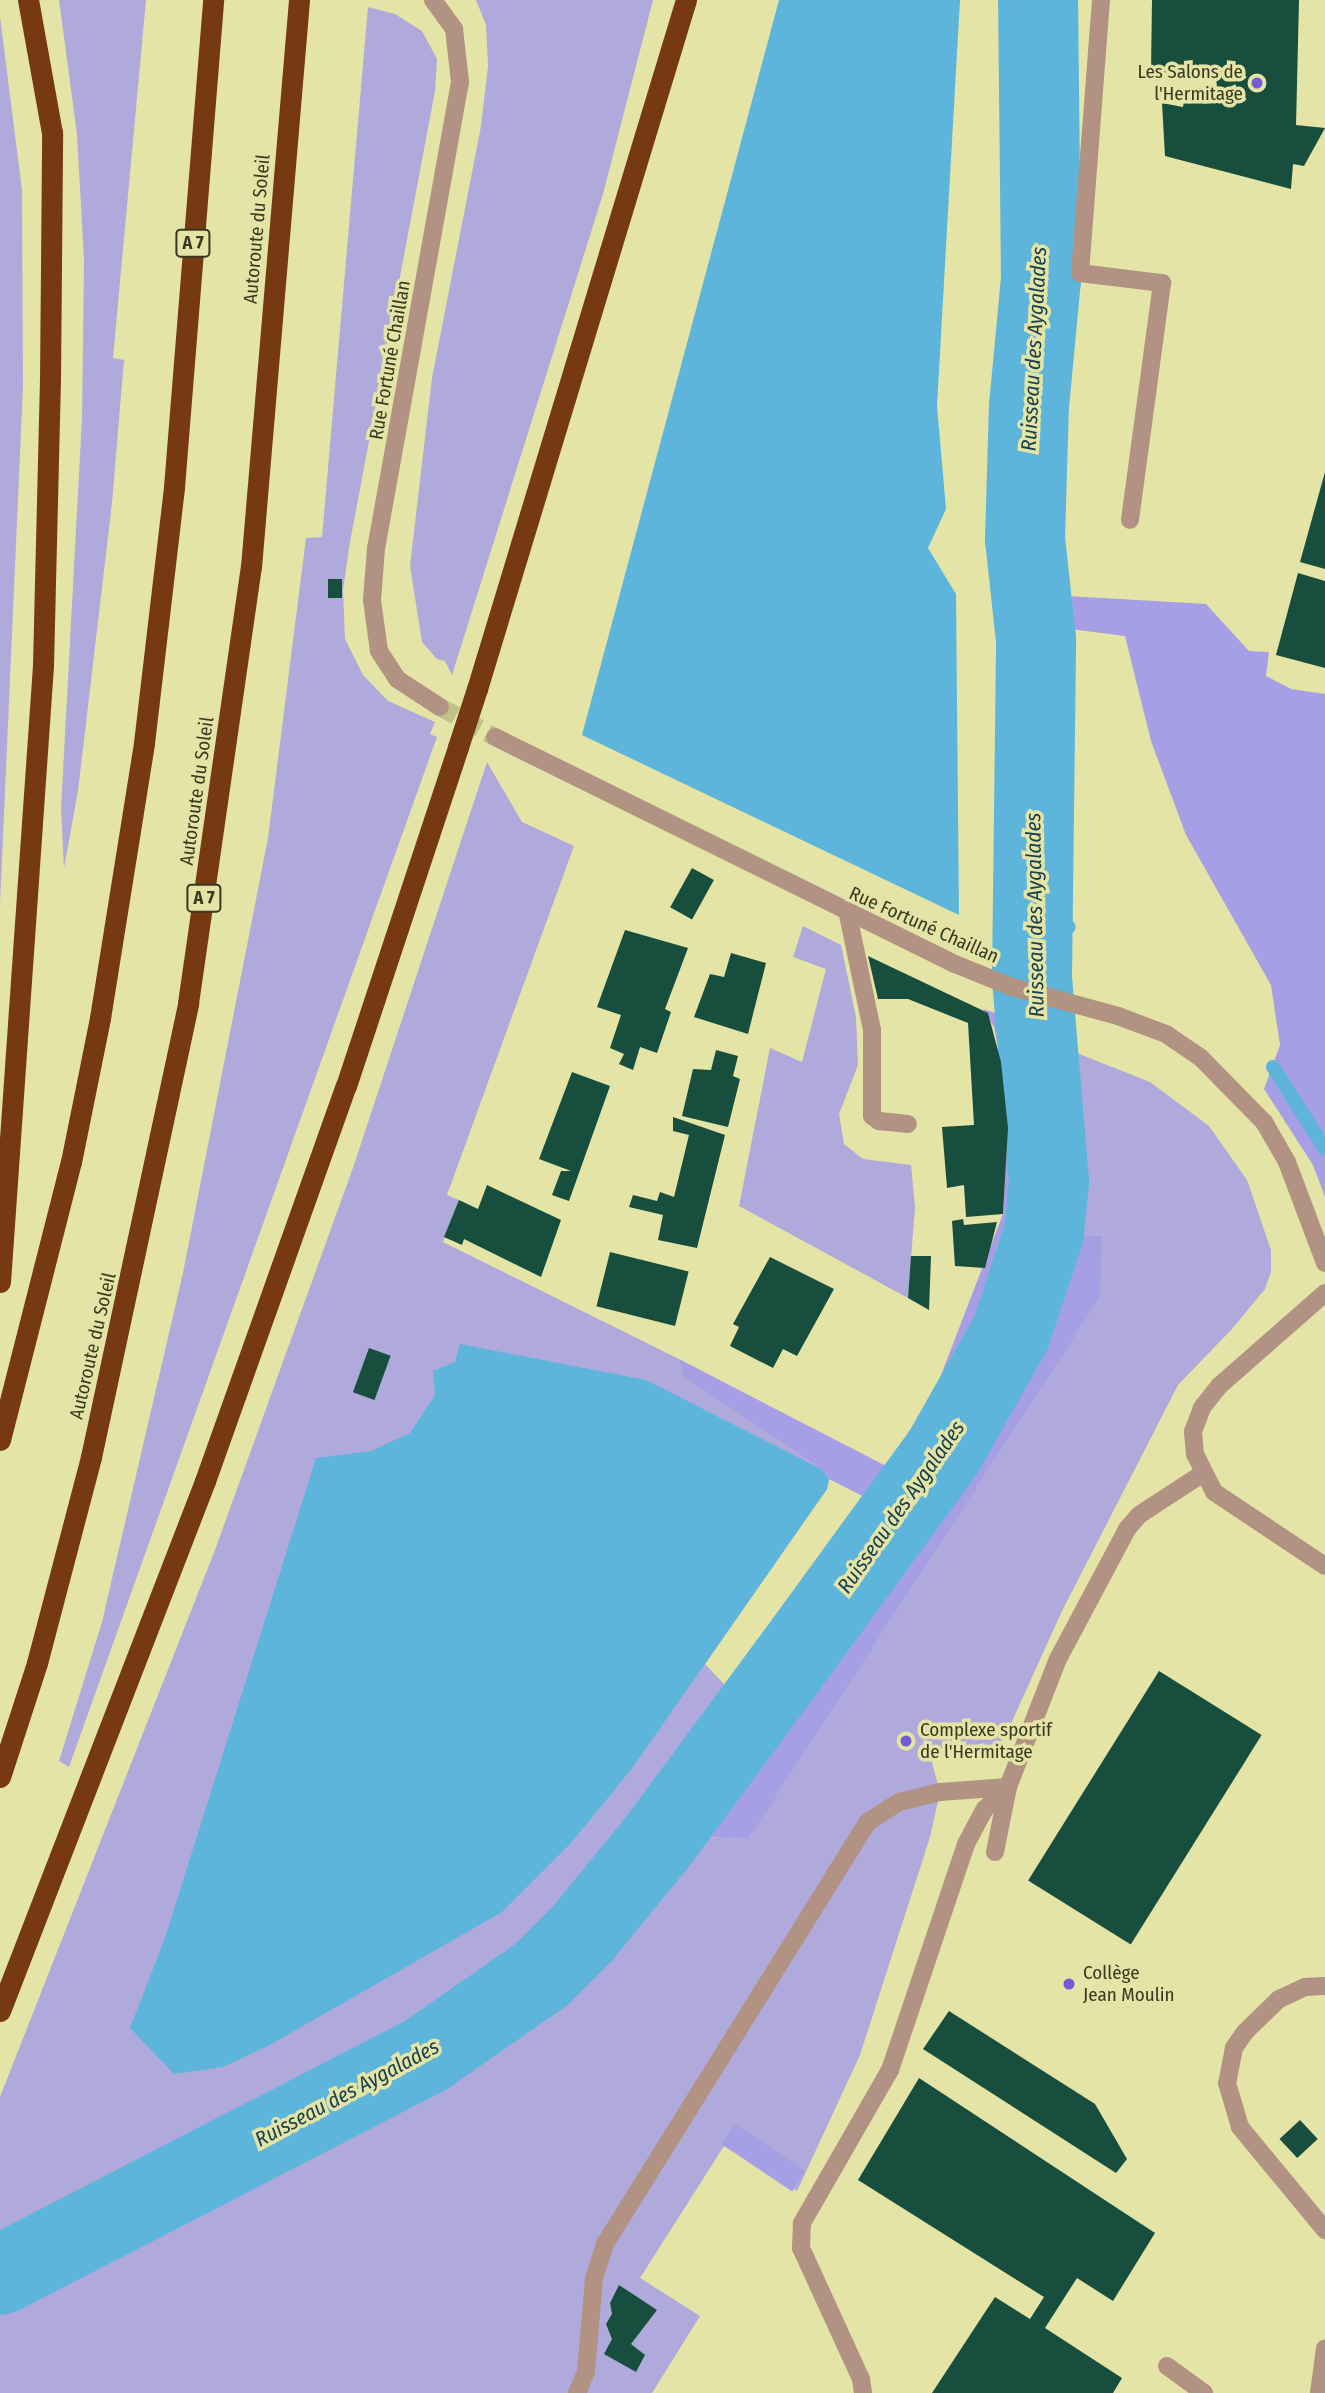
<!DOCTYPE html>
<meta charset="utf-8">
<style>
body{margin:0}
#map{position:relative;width:1325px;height:2393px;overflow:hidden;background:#e3e4a6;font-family:"Fira Sans Condensed",sans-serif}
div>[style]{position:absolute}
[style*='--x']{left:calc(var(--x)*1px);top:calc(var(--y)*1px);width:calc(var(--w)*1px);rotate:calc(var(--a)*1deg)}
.green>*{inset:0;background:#afaadb}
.forest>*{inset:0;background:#a69fe5;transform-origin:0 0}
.water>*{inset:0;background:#5eb5db}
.stream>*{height:14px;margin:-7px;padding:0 7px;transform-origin:7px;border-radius:7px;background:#5eb5db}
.river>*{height:80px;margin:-40px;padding:0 40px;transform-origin:40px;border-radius:40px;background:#5eb5db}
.building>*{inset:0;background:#184e3d;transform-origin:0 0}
.minor-tunnel>*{height:18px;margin-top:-9px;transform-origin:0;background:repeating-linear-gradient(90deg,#c1c28b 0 18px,transparent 0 27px)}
.minor>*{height:18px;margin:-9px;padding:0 9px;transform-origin:9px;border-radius:9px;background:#b29282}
.highway>*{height:21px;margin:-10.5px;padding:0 10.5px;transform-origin:10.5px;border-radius:10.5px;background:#773912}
.highway-bridge>*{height:21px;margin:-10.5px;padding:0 10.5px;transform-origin:10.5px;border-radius:10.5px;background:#773912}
.dots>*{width:19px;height:19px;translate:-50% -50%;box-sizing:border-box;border:4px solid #e3e4a6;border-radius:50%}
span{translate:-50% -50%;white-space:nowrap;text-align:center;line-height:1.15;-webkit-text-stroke:7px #e3e4a6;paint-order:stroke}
.shield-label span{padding:2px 5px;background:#e3e4a6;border:2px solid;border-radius:5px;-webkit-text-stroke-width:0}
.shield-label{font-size:18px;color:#393920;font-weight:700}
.poi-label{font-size:19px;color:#393920}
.right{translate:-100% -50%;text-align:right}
.left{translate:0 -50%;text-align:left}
.street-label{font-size:19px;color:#393920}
.water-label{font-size:21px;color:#194050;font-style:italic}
</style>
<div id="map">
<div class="green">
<div style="clip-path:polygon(59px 0,146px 0,113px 358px,124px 360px,112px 503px,78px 791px,64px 868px,61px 809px,82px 418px,84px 260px,77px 134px)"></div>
<div style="clip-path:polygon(476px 0,653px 0,603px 194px,452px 675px,445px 661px,437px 659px,422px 642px,410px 566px,432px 378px,481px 126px,488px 66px,486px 25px)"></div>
<div style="clip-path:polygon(368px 7px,395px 14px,422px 31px,437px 59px,435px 91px,350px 542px,343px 590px,345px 639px,363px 675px,388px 701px,435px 722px,430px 734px,437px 737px,69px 1767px,59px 1761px,102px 1622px,183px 1273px,268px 838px,306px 538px,322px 537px)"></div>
<div style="clip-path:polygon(0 17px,22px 190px,23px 386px,0 904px)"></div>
<div style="clip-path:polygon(487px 762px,522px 822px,574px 846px,447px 1195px,459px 1200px,443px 1242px,679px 1359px,682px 1376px,821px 1469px,829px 1479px,827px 1489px,705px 1664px,724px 1684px,631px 1815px,635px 1851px,549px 1944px,421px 2037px,210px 2152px,195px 2143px,0 2239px,0 2097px,215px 1550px,354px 1165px)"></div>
<div style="clip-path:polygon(803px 926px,841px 945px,856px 1017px,858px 1065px,839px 1114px,844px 1144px,863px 1159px,911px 1165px,915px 1207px,908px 1298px,739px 1206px,770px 1048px,802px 1062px,826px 969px,793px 957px)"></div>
<div style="clip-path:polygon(1059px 1046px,1150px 1082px,1209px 1126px,1247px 1180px,1271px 1250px,1271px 1272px,1265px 1289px,1232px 1329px,1178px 1385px,1061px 1613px,1005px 1737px,996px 1745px,931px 1759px,940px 1792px,930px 1837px,860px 2055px,797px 2191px,724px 2146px,640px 2278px,700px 2316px,652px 2393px,0 2393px,0 2292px,401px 2093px,451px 2062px,567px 1976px,624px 1914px,680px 1836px,748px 1839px,1102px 1236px,1059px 1232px,1063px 1190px)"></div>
</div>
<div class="forest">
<div style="clip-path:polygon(1050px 595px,1206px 604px,1249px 651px,1269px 652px,1266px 676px,1291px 689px,1325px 694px,1325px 1197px,1313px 1165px,1264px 1089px,1280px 1045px,1271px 985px,1186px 835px,1151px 741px,1125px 636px,1055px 627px)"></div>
<div style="clip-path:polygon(983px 1009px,1013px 1019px,1025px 1142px,1020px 1236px,1006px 1294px,981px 1341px,880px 1505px,829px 1479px,821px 1469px,682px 1376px,679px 1359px,890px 1468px,931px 1401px,1003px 1214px,1008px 1128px,1001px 1062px,994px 1027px)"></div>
<div style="clip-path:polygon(1059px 1232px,1102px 1236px,1100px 1297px,748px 1839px,680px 1836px,960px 1447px,1000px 1385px,1036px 1308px)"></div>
<div style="clip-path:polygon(724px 1684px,749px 1703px,635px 1851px,631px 1815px)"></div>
<div style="left:735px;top:2124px;width:85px;height:24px;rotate:34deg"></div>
</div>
<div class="water">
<div style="clip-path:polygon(779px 0,960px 0,937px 406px,946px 509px,928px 548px,956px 594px,959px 915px,582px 735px)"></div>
<div style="clip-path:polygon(460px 1344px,646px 1380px,821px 1469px,829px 1479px,827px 1489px,633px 1767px,571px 1843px,502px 1912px,268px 2046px,223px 2067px,174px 2074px,130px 2028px,165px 1938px,316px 1458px,371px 1451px,410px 1433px,435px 1395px,433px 1371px,455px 1362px)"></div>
</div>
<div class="stream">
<div style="--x:1033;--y:903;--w:43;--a:33.7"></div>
<div style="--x:1273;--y:1067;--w:97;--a:57.6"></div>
</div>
<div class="river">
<div style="--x:0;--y:2275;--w:479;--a:-27.3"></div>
<div style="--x:426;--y:2055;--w:141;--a:-34.9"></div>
<div style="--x:542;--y:1974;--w:57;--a:-45"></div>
<div style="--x:582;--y:1934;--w:120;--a:-50.7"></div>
<div style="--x:658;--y:1841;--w:220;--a:-53.5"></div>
<div style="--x:789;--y:1664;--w:261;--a:-53.9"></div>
<div style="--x:943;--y:1453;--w:138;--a:-60.5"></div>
<div style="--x:1011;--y:1333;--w:105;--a:-71.7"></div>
<div style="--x:1044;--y:1233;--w:52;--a:-84.5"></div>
<div style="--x:1049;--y:1181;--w:205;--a:-94.8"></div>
<div style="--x:1032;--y:977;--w:337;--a:-89.3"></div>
<div style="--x:1036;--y:640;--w:102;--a:-96.2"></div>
<div style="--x:1025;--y:539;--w:133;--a:-88.3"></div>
<div style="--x:1029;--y:406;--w:127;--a:-84.6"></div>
<div style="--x:1041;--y:280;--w:280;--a:-90.6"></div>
</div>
<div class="building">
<div style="clip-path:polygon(1152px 0,1299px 0,1296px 125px,1325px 128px,1304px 166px,1293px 164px,1291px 189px,1165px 156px,1162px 103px,1183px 107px,1186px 90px,1216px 91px,1217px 74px,1151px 72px)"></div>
<div style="clip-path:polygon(1325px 472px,1325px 569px,1300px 562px)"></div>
<div style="clip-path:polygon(1298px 573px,1325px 581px,1325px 668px,1276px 655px)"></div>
<div style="left:328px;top:579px;width:14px;height:19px"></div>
<div style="left:692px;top:868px;width:25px;height:45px;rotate:29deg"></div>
<div style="clip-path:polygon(625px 930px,688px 948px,665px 1009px,671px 1012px,657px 1053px,640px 1047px,633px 1070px,619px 1064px,624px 1054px,610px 1048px,621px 1015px,597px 1007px)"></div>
<div style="clip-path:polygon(731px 953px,766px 963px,748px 1034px,694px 1017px,710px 974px,724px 977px)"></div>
<div style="clip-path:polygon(868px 956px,988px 1013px,1001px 1062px,1008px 1128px,1003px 1214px,966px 1217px,964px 1185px,947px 1188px,942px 1127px,974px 1125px,968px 1023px,908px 999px,878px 999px)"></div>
<div style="clip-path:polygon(716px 1050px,738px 1056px,733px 1076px,740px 1079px,728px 1127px,682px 1116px,693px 1069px,711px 1070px)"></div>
<div style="clip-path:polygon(572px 1072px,610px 1086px,569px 1201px,552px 1195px,561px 1171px,571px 1171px,539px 1159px)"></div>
<div style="clip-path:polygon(673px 1117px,725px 1135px,697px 1248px,658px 1240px,663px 1215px,629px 1207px,633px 1195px,657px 1201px,660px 1192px,674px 1197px,689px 1135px,673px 1131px)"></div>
<div style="clip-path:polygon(487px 1185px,561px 1220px,541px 1277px,464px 1239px,462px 1245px,444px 1237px,459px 1200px,478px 1209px)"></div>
<div style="clip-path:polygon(963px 1219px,964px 1225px,997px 1222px,985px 1268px,955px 1266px,952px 1221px)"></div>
<div style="left:610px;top:1252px;width:81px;height:56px;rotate:14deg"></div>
<div style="clip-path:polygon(911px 1256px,931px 1256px,929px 1310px,908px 1298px)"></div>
<div style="clip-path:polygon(770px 1257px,834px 1289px,797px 1356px,783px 1349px,773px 1368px,730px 1346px,739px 1327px,733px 1324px)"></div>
<div style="left:369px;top:1348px;width:23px;height:47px;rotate:20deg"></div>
<div style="left:1159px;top:1671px;width:121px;height:247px;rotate:32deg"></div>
<div style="clip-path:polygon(949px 2011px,1095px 2104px,1127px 2159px,1116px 2173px,923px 2049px)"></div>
<div style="clip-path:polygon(919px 2078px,1155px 2233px,1113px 2301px,1077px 2278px,1045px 2328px,1122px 2378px,1113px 2393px,932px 2393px,995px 2297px,1030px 2319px,1044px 2297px,858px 2180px)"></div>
<div style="left:1300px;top:2120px;width:26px;height:28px;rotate:47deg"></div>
<div style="clip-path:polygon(619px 2285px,657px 2310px,631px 2344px,645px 2355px,636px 2372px,604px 2354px,612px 2339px,606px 2324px,612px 2314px,610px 2303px)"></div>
</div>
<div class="minor-tunnel">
<div style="--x:440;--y:707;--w:63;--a:28.6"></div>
</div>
<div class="minor">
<div style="--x:433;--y:0;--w:36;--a:54"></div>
<div style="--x:454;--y:29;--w:53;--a:83.5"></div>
<div style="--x:460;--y:82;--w:474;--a:100.2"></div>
<div style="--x:376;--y:548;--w:52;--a:94.4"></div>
<div style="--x:372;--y:600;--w:51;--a:82.2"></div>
<div style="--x:379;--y:651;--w:33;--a:57"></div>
<div style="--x:397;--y:679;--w:51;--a:33.1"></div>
<div style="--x:1101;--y:0;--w:274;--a:94.4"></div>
<div style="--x:1080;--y:273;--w:83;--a:7"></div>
<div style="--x:1162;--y:283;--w:239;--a:97.7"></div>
<div style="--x:495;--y:737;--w:513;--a:26.27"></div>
<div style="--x:955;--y:964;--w:61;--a:22"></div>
<div style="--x:1012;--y:987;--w:110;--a:15.3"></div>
<div style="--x:1118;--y:1016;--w:51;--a:20.6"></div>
<div style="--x:1166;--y:1034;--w:42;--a:34.4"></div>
<div style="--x:1201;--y:1058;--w:90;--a:45.5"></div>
<div style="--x:1264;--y:1122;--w:46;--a:60.1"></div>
<div style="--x:1287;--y:1162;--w:108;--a:69.4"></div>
<div style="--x:848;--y:915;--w:117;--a:78.2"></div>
<div style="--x:872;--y:1030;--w:86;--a:90"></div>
<div style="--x:872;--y:1116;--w:9;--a:36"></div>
<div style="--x:879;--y:1121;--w:29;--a:6"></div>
<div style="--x:1325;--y:1293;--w:141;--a:138.7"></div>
<div style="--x:1219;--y:1386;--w:28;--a:128"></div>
<div style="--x:1202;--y:1408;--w:26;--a:111"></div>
<div style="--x:1193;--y:1432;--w:22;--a:85"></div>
<div style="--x:1195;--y:1454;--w:42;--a:63.4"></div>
<div style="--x:1214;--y:1492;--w:133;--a:33.7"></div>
<div style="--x:995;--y:1852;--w:66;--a:-78.7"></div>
<div style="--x:1008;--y:1787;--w:137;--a:-68.7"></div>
<div style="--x:1058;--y:1659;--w:147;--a:-62"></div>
<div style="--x:1127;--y:1529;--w:18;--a:-49"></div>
<div style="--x:1139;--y:1515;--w:75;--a:-33.1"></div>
<div style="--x:1325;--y:1986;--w:20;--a:177"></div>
<div style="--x:1305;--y:1987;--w:29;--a:155"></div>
<div style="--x:1279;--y:1999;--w:47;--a:135.9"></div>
<div style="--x:1245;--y:2032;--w:19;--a:125"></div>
<div style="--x:1234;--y:2048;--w:36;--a:101"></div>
<div style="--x:1227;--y:2083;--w:46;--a:73.5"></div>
<div style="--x:1240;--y:2127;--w:134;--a:50.5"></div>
<div style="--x:1167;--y:2366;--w:46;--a:36.1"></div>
<div style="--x:577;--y:2393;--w:23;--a:-67"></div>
<div style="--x:586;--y:2372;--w:94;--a:-85.1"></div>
<div style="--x:594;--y:2278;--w:36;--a:-72"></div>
<div style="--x:605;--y:2244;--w:497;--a:-58.1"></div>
<div style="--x:868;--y:1822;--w:37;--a:-33"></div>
<div style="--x:899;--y:1802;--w:42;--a:-13.7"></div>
<div style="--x:940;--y:1792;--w:68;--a:-4.2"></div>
<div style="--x:863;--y:2393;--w:14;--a:-98"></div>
<div style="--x:861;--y:2379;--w:144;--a:-114.6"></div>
<div style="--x:801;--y:2248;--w:25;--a:-88"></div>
<div style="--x:802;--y:2223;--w:177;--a:-60.1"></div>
<div style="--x:890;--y:2070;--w:238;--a:-71.4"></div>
<div style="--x:966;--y:1844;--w:40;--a:-62"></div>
<div style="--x:985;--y:1809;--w:32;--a:-44"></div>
<div style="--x:1319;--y:2393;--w:45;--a:-82.4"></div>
</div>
<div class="highway">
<div style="--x:477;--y:689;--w:720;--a:-73.13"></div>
<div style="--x:0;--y:1282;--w:618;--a:-86.01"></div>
<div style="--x:43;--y:665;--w:284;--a:-88.6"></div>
<div style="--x:50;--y:381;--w:248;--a:-89.5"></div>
<div style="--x:52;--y:133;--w:135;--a:-100.2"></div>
<div style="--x:0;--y:1440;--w:287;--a:-75.7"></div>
<div style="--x:71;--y:1162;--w:147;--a:-78.6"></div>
<div style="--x:100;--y:1018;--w:278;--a:-80.9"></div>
<div style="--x:144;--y:743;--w:258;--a:-83.3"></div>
<div style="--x:174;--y:487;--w:489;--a:-85.4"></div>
<div style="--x:0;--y:1777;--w:120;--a:-72"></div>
<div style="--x:37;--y:1663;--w:213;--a:-75.3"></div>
<div style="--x:91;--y:1457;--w:464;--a:-77.9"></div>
<div style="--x:188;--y:1003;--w:441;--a:-81.8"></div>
<div style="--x:251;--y:567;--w:569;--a:-85.16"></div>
<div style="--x:0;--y:2011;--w:568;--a:-68.85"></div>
<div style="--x:205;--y:1481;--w:419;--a:-70.4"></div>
<div style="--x:346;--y:1086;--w:357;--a:-71.7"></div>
</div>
<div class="highway-bridge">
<div style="--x:458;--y:747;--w:61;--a:-71.9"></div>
</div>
<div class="dots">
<div style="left:1257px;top:83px;background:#745bd6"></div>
<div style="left:906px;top:1741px;background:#745bd6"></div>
<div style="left:1069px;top:1984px;background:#745bd6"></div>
</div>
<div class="shield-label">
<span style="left:193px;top:243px">A 7</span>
<span style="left:204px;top:898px">A 7</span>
</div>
<div class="poi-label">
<span class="right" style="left:1243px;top:83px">Les Salons de<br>l'Hermitage</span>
<span class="left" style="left:920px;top:1741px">Complexe sportif<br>de l'Hermitage</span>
<span class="left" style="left:1083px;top:1984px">Collège<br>Jean Moulin</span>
</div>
<div class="street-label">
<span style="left:257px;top:229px;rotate:-85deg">Autoroute du Soleil</span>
<span style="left:390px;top:360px;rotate:-80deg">Rue Fortuné Chaillan</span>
<span style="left:197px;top:791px;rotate:-82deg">Autoroute du Soleil</span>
<span style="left:924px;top:925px;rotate:24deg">Rue Fortuné Chaillan</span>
<span style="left:93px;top:1346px;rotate:-77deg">Autoroute du Soleil</span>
</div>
<div class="water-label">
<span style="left:1034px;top:349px;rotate:-87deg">Ruisseau des Aygalades</span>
<span style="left:1035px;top:915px;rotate:-91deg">Ruisseau des Aygalades</span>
<span style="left:901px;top:1507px;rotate:-55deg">Ruisseau des Aygalades</span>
<span style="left:347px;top:2093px;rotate:-28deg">Ruisseau des Aygalades</span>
</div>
</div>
